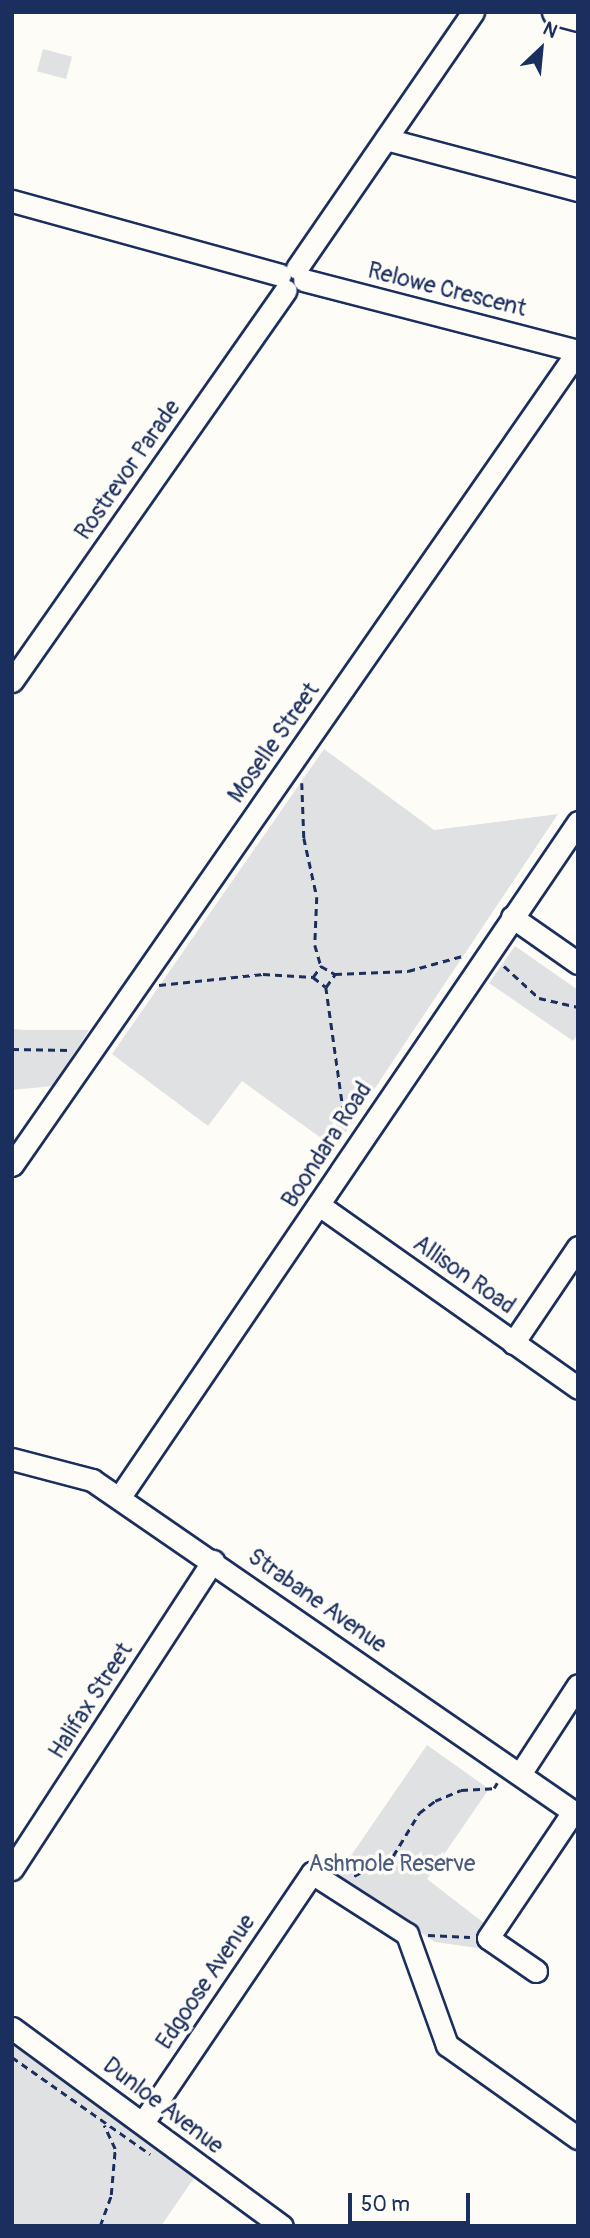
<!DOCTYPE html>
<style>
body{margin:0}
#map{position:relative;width:590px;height:2238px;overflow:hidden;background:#fdfcf7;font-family:Pangolin,sans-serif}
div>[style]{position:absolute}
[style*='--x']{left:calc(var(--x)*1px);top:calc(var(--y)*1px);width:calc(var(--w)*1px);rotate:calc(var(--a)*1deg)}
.green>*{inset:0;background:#e0e1e3;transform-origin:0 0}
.path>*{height:2.5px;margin-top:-1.25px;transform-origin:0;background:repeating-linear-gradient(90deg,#1b2f5e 0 7px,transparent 0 12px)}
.roads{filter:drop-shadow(2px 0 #1b2f5e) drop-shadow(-2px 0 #1b2f5e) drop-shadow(0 2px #1b2f5e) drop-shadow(0 -2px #1b2f5e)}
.minor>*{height:21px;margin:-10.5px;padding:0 10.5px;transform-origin:10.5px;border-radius:10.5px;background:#fdfcf7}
.major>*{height:26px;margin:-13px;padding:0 13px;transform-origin:13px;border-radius:13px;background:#fdfcf7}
span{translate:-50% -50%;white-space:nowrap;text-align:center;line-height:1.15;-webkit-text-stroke:7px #fdfcf7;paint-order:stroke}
.street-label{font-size:23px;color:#1b2f5e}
.park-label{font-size:23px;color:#4c5c7f}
.frame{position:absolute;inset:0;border:14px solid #1b2f5e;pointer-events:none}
.north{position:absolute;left:506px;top:14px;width:70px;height:70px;-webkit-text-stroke:5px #fdfcf7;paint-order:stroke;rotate:26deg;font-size:19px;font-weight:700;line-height:28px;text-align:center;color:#1b2f5e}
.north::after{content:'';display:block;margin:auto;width:24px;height:32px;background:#1b2f5e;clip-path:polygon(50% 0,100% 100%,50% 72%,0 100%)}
.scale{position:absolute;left:348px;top:2193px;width:122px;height:32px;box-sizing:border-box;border:4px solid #1b2f5e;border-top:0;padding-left:9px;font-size:21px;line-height:24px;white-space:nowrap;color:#1b2f5e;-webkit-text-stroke:5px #fdfcf7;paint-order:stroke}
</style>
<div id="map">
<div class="green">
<div style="left:43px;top:49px;width:30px;height:23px;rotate:15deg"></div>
<div style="clip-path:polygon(324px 749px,434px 830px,558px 814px,335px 1148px,242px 1081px,208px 1126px,112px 1054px)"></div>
<div style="clip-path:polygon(515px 946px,578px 990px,578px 1034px,573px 1041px,489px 983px)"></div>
<div style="clip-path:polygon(12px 1029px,25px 1030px,89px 1030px,53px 1086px,12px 1090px)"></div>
<div style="clip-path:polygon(427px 1745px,489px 1789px,427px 1879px,493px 1930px,485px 1949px,435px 1942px,337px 1876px)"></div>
<div style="clip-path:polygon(12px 2032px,201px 2168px,161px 2226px,12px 2226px)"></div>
</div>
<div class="path">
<div style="--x:302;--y:783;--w:55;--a:87.9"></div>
<div style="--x:304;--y:838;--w:60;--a:77.6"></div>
<div style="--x:317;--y:897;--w:48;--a:92.4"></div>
<div style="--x:315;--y:945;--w:22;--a:74"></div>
<div style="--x:504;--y:966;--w:47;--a:42.4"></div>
<div style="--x:539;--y:998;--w:40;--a:13"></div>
<div style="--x:313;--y:977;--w:14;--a:-54"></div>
<div style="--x:321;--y:966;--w:16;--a:30"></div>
<div style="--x:159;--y:985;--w:105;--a:-6"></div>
<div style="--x:263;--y:974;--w:50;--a:3.4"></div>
<div style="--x:313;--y:977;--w:16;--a:38"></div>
<div style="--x:326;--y:987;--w:16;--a:-55"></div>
<div style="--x:335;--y:974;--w:73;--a:-2.4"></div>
<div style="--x:408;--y:971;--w:60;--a:-15.4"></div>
<div style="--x:326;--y:987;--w:143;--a:82"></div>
<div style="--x:12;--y:1049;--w:58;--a:1"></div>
<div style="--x:354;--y:1876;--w:44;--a:-27.1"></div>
<div style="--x:393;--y:1856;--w:50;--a:-58.8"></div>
<div style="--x:419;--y:1813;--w:20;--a:-37"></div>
<div style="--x:435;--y:1801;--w:28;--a:-23"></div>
<div style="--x:461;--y:1790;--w:33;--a:-3"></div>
<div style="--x:494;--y:1788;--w:6;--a:-59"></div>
<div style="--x:428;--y:1935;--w:42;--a:2.7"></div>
<div style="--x:12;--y:2057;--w:169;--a:35.1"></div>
<div style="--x:100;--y:2226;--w:33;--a:-70"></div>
<div style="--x:111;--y:2195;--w:46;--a:-85"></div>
<div style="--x:115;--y:2149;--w:26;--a:-115"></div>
</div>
<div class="roads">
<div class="minor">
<div style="--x:386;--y:139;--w:199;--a:14.9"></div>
<div style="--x:12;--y:201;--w:278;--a:15.4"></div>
<div style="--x:297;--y:268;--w:311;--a:-55.5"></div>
<div style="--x:12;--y:681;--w:477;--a:-55"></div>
<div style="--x:512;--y:917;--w:80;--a:34.9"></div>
<div style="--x:12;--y:1165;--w:991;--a:-55.19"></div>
<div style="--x:578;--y:351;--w:283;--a:-165.5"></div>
<div style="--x:319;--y:1205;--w:317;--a:35.2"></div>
<div style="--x:513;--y:1343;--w:116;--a:-55.9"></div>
<div style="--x:12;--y:1459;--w:83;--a:14.7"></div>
<div style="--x:92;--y:1480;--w:590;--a:34.58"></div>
<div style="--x:119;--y:1498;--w:817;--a:-55.82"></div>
<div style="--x:520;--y:1774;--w:106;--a:-56.9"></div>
<div style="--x:12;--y:1869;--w:368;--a:-56.9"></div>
<div style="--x:536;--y:1971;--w:58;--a:-145.5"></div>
<div style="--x:488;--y:1938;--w:152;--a:-56"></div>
<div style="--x:12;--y:2028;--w:335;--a:36.3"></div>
<div style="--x:144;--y:2121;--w:300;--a:-55.9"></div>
<div style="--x:312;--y:1873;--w:113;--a:32.7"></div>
<div style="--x:407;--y:1934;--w:118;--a:70.2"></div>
<div style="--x:447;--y:2045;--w:161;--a:35.4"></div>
</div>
<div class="major">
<div style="--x:556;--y:12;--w:23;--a:15"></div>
</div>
</div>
<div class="street-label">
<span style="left:447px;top:290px;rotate:14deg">Relowe Crescent</span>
<span style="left:128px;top:470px;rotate:-55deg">Rostrevor Parade</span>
<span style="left:274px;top:743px;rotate:-55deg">Moselle Street</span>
<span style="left:327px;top:1145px;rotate:-57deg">Boondara Road</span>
<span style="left:464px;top:1275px;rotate:35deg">Allison Road</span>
<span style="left:317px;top:1601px;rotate:35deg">Strabane Avenue</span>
<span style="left:91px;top:1701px;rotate:-57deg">Halifax Street</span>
<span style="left:206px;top:1982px;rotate:-56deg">Edgoose Avenue</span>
<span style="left:163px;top:2106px;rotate:37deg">Dunloe Avenue</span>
</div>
<div class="park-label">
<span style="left:392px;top:1864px">Ashmole Reserve</span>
</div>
<div class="frame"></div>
<div class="north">N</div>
<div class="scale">50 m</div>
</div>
